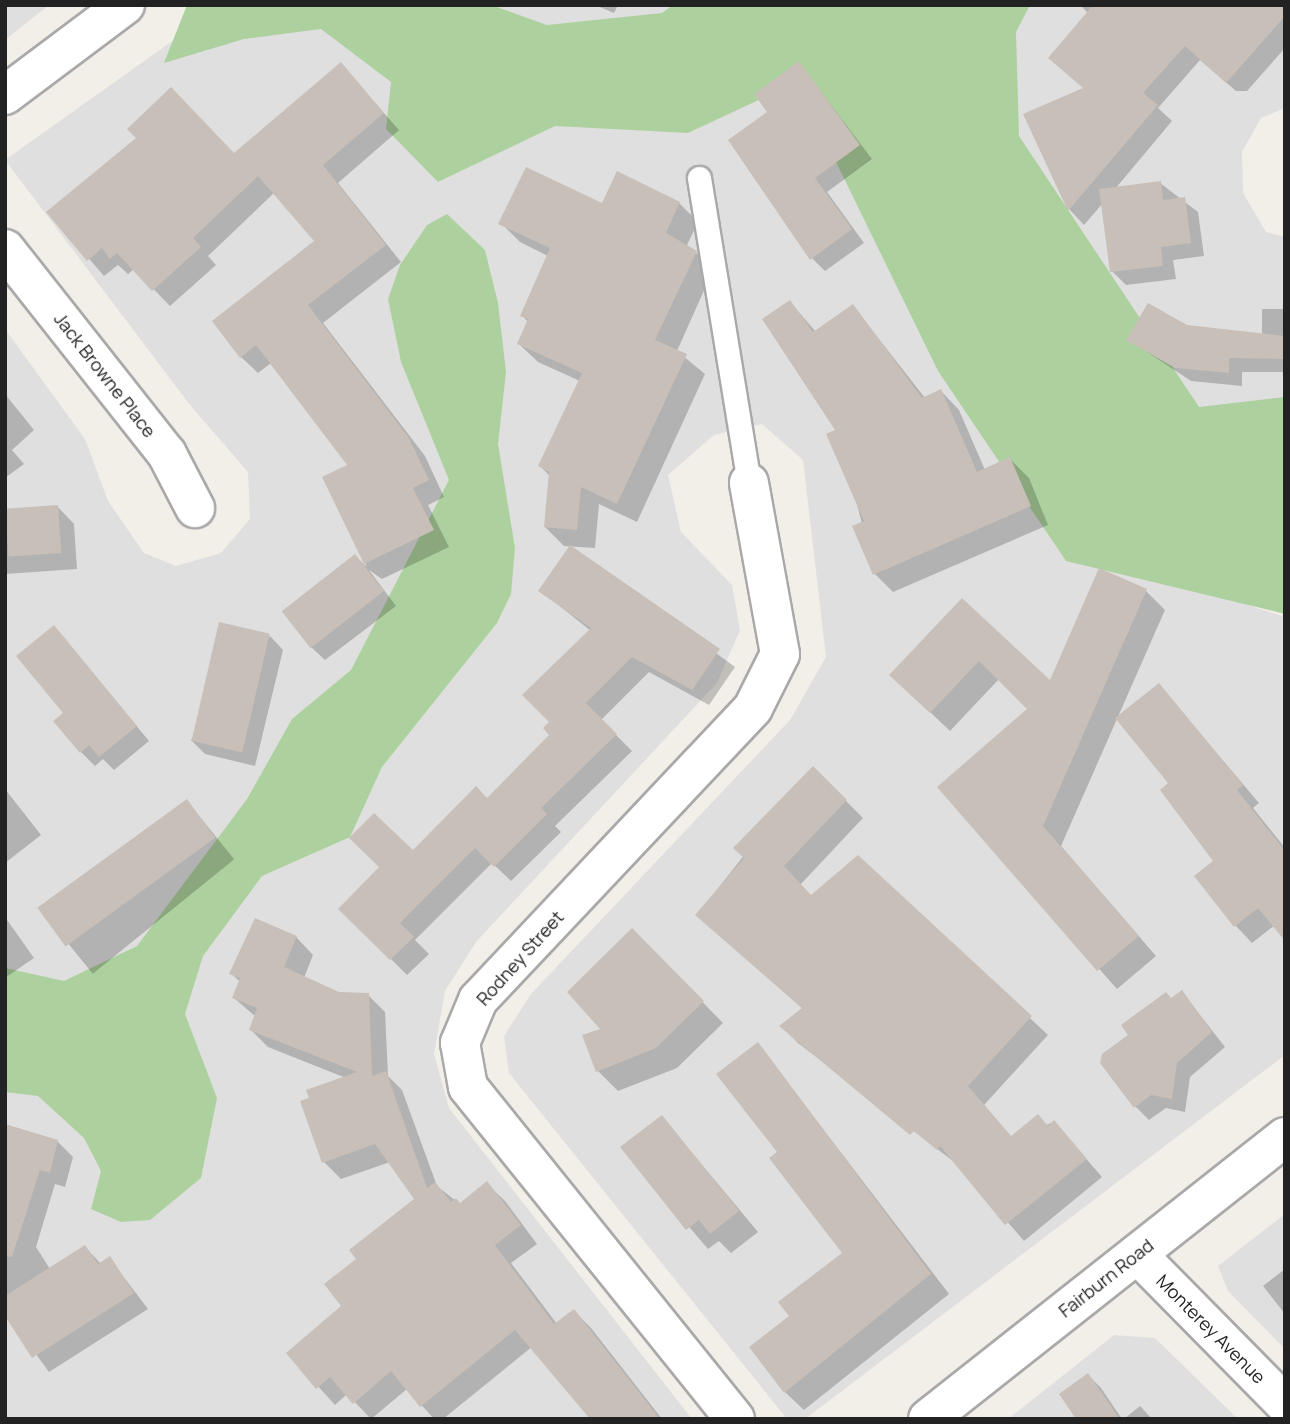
<!DOCTYPE html>
<style>
body{margin:0}
#map{position:relative;width:1290px;height:1424px;overflow:hidden;background:#f2efe9;font-family:Manrope,sans-serif}
div>[style]{position:absolute}
[style*='--x']{left:calc(var(--x)*1px);top:calc(var(--y)*1px);width:calc(var(--w)*1px);rotate:calc(var(--a)*1deg)}
.residential>*{inset:0;background:#e0dfdf}
.forest>*{inset:0;background:#add19e}
.shadow>*{inset:0;background:#0003;transform-origin:0 0}
.building>*{inset:0;background:#c7bfb8;transform-origin:0 0}
.roads{filter:drop-shadow(2px 0 #a9a9a9) drop-shadow(-2px 0 #a9a9a9) drop-shadow(0 2px #a9a9a9) drop-shadow(0 -2px #a9a9a9)}
.service>*{height:23px;margin:-11.5px;padding:0 11.5px;transform-origin:11.5px;border-radius:11.5px;background:#fff}
.minor>*{height:38px;margin:-19px;padding:0 19px;transform-origin:19px;border-radius:19px;background:#fff}
span{translate:-50% -50%;white-space:nowrap;text-align:center;line-height:1.15;-webkit-text-stroke:6px #fff;paint-order:stroke}
.street-label{font-size:18px;color:#222}
.frame{position:absolute;inset:0;border:7px solid #222;pointer-events:none}
</style>
<div id="map">
<div class="residential">
<div style="clip-path:polygon(5px 5px,49px 5px,5px 40px)"></div>
<div style="clip-path:polygon(223px 5px,751px 5px,1065px 547px,1285px 617px,1285px 1055px,805px 1419px,787px 1419px,509px 1073px,504px 1036px,531px 994px,790px 720px,826px 657px,803px 460px,762px 424px,714px 435px,668px 475px,681px 532px,732px 585px,740px 630px,717px 683px,476px 942px,445px 991px,434px 1054px,449px 1108px,692px 1419px,5px 1419px,5px 329px,85px 439px,108px 501px,144px 553px,176px 566px,221px 553px,250px 519px,248px 472px,190px 405px,5px 160px)"></div>
<div style="clip-path:polygon(995px 5px,1285px 5px,1285px 108px,1261px 118px,1242px 152px,1243px 193px,1266px 232px,1285px 237px,1285px 443px,1176px 443px,1037px 219px,982px 32px)"></div>
<div style="clip-path:polygon(1285px 1214px,1285px 1349px,1228px 1291px,1218px 1266px)"></div>
<div style="clip-path:polygon(1114px 1335px,1155px 1338px,1238px 1419px,1008px 1419px)"></div>
</div>
<div class="forest">
<div style="clip-path:polygon(187px 5px,491px 5px,547px 25px,662px 13px,673px 5px,1030px 5px,1016px 32px,1019px 136px,1199px 407px,1285px 397px,1285px 614px,1066px 561px,938px 371px,797px 82px,688px 133px,555px 126px,438px 182px,386px 129px,391px 82px,321px 29px,244px 39px,164px 63px)"></div>
<div style="clip-path:polygon(447px 214px,485px 250px,498px 303px,506px 372px,498px 444px,515px 548px,511px 594px,497px 623px,382px 767px,350px 837px,262px 876px,203px 956px,185px 1014px,217px 1098px,201px 1178px,150px 1220px,121px 1222px,91px 1209px,101px 1171px,84px 1138px,38px 1096px,5px 1092px,5px 968px,64px 981px,137px 946px,247px 799px,292px 719px,351px 670px,449px 480px,401px 362px,388px 299px,400px 265px,427px 225px)"></div>
</div>
<div class="shadow">
<div style="clip-path:polygon(595px 5px,618px 5px,614px 13px)"></div>
<div style="clip-path:polygon(1080px 5px,1285px 5px,1285px 48px,1247px 91px,1236px 91px,1200px 60px,1158px 108px,1172px 121px,1115px 189px,1160px 183px,1198px 212px,1204px 256px,1173px 260px,1176px 279px,1126px 285px,1112px 271px,1103px 203px,1084px 225px,1070px 210px,1026px 115px,1085px 89px,1088px 13px)"></div>
<div style="clip-path:polygon(799px 63px,872px 159px,827px 192px,864px 243px,825px 271px,812px 258px,770px 113px)"></div>
<div style="clip-path:polygon(340px 64px,399px 130px,338px 183px,401px 262px,323px 323px,425px 456px,444px 497px,428px 505px,449px 547px,382px 579px,369px 570px,396px 606px,325px 660px,311px 647px,355px 556px,367px 567px,324px 478px,350px 465px,271px 363px,258px 373px,241px 357px,316px 242px,274px 193px,208px 256px,216px 265px,170px 306px,134px 269px,128px 274px,118px 265px,104px 276px,49px 212px,234px 155px)"></div>
<div style="clip-path:polygon(679px 203px,698px 222px,687px 245px,714px 268px,677px 351px,705px 374px,637px 522px,599px 504px,595px 548px,564px 546px,545px 527px,550px 476px,540px 466px,580px 381px,538px 362px,519px 344px,528px 322px,522px 315px,548px 256px,520px 242px,501px 223px,603px 205px)"></div>
<div style="clip-path:polygon(790px 302px,816px 332px,853px 306px,925px 398px,941px 391px,959px 410px,985px 470px,1010px 459px,1029px 478px,1048px 525px,893px 592px,875px 574px,838px 431px)"></div>
<div style="clip-path:polygon(1262px 309px,1285px 309px,1285px 372px,1242px 372px,1242px 386px,1191px 381px,1129px 340px,1186px 327px,1262px 335px)"></div>
<div style="clip-path:polygon(5px 394px,34px 430px,12px 450px,24px 464px,5px 478px)"></div>
<div style="clip-path:polygon(57px 506px,74px 524px,77px 569px,5px 574px,5px 510px)"></div>
<div style="clip-path:polygon(571px 547px,735px 667px,709px 705px,649px 672px,601px 720px,632px 751px,555px 826px,561px 832px,511px 881px,492px 863px,415px 940px,429px 954px,407px 975px,341px 909px,488px 800px,552px 735px,591px 631px,541px 591px)"></div>
<div style="clip-path:polygon(1146px 591px,1165px 610px,1061px 846px,1156px 956px,1117px 989px,939px 787px,1030px 709px,1000px 678px,950px 731px,910px 693px,962px 600px,1050px 683px)"></div>
<div style="clip-path:polygon(54px 627px,149px 741px,114px 770px,103px 759px,95px 766px,81px 752px,65px 713px)"></div>
<div style="clip-path:polygon(270px 636px,283px 650px,255px 766px,205px 754px,191px 740px)"></div>
<div style="clip-path:polygon(1159px 685px,1259px 803px,1253px 808px,1285px 848px,1285px 934px,1275px 925px,1252px 943px,1235px 925px,1215px 862px,1171px 783px)"></div>
<div style="clip-path:polygon(813px 768px,863px 818px,800px 885px,811px 897px,858px 857px,1048px 1035px,984px 1105px,1012px 1138px,1054px 1122px,1102px 1177px,1024px 1241px,957px 1164px,798px 1043px,781px 1026px,803px 1009px,697px 915px)"></div>
<div style="clip-path:polygon(5px 789px,41px 835px,5px 863px)"></div>
<div style="left:187px;top:801px;width:75px;height:182px;rotate:51deg"></div>
<div style="clip-path:polygon(5px 917px,34px 958px,5px 978px)"></div>
<div style="clip-path:polygon(632px 930px,723px 1023px,677px 1068px,618px 1091px,598px 1071px,603px 1030px)"></div>
<div style="clip-path:polygon(296px 937px,313px 955px,304px 978px,338px 994px,368px 995px,385px 1012px,388px 1076px,402px 1090px,437px 1186px,461px 1205px,487px 1184px,505px 1201px,537px 1244px,511px 1263px,557px 1324px,574px 1311px,591px 1328px,662px 1419px,592px 1419px,533px 1346px,443px 1419px,434px 1419px,407px 1389px,371px 1419px,347px 1394px,335px 1405px,288px 1353px,344px 1306px,358px 1260px,416px 1199px,390px 1162px,341px 1179px,324px 1162px,346px 1078px,268px 1047px,251px 1030px,256px 1017px,234px 998px,240px 982px,231px 973px)"></div>
<div style="clip-path:polygon(1182px 992px,1225px 1047px,1190px 1077px,1185px 1112px,1166px 1108px,1149px 1120px,1135px 1106px,1131px 1035px)"></div>
<div style="clip-path:polygon(758px 1044px,949px 1294px,804px 1410px,785px 1392px,791px 1317px,845px 1254px,779px 1153px)"></div>
<div style="clip-path:polygon(662px 1117px,758px 1232px,731px 1253px,719px 1241px,708px 1249px,622px 1148px)"></div>
<div style="clip-path:polygon(5px 1126px,57px 1141px,73px 1157px,65px 1187px,55px 1184px,36px 1247px,50px 1269px,85px 1247px,101px 1264px,110px 1259px,148px 1309px,49px 1372px,5px 1312px)"></div>
<div style="clip-path:polygon(1285px 1269px,1285px 1314px,1263px 1286px)"></div>
<div style="clip-path:polygon(1088px 1375px,1101px 1388px,1122px 1419px,1078px 1419px)"></div>
<div style="clip-path:polygon(1140px 1406px,1152px 1419px,1124px 1419px)"></div>
</div>
<div class="building">
<div style="clip-path:polygon(1093px 5px,1285px 5px,1285px 16px,1226px 83px,1185px 46px,1143px 93px,1158px 105px,1068px 211px,1023px 114px,1083px 88px,1048px 58px)"></div>
<div style="clip-path:polygon(799px 61px,860px 145px,815px 178px,852px 229px,810px 260px,728px 140px,767px 112px,754px 94px)"></div>
<div style="clip-path:polygon(341px 62px,384px 113px,323px 165px,386px 245px,308px 305px,409px 438px,429px 480px,413px 488px,434px 530px,364px 564px,322px 477px,347px 465px,256px 345px,240px 358px,212px 321px,314px 241px,258px 176px,193px 238px,201px 247px,152px 291px,117px 253px,110px 259px,102px 248px,87px 261px,46px 212px,136px 138px,127px 129px,171px 87px,234px 153px)"></div>
<div style="clip-path:polygon(526px 167px,602px 203px,617px 171px,680px 202px,666px 233px,697px 251px,655px 340px,687px 354px,617px 504px,581px 487px,577px 530px,544px 527px,549px 472px,538px 466px,582px 373px,517px 344px,528px 319px,520px 316px,550px 248px,498px 224px)"></div>
<div style="clip-path:polygon(1161px 181px,1163px 200px,1185px 197px,1191px 243px,1161px 247px,1163px 266px,1110px 272px,1099px 189px)"></div>
<div style="clip-path:polygon(790px 300px,813px 332px,853px 304px,922px 398px,941px 389px,977px 472px,1010px 457px,1031px 506px,873px 575px,852px 526px,864px 521px,826px 434px,835px 430px,762px 319px)"></div>
<div style="clip-path:polygon(1148px 303px,1187px 325px,1285px 336px,1285px 359px,1229px 358px,1229px 373px,1175px 368px,1126px 340px)"></div>
<div style="left:58px;top:505px;width:48px;height:53px;rotate:86deg"></div>
<div style="clip-path:polygon(570px 545px,720px 649px,692px 690px,632px 657px,586px 703px,617px 734px,541px 808px,547px 814px,494px 867px,475px 848px,400px 923px,414px 937px,390px 960px,338px 909px,379px 867px,349px 838px,374px 813px,413px 850px,476px 786px,487px 798px,549px 735px,543px 728px,549px 722px,522px 695px,591px 628px,538px 591px)"></div>
<div style="left:355px;top:554px;width:47px;height:93px;rotate:52deg"></div>
<div style="clip-path:polygon(1099px 568px,1147px 589px,1043px 826px,1139px 936px,1097px 971px,937px 787px,1027px 709px,979px 661px,930px 713px,889px 675px,962px 598px,1050px 680px)"></div>
<div style="left:219px;top:622px;width:52px;height:122px;rotate:13deg"></div>
<div style="clip-path:polygon(54px 625px,137px 726px,99px 757px,89px 745px,80px 753px,53px 721px,63px 713px,16px 656px)"></div>
<div style="clip-path:polygon(1159px 683px,1243px 785px,1237px 790px,1285px 851px,1285px 941px,1258px 908px,1234px 927px,1194px 876px,1213px 861px,1160px 790px,1168px 783px,1115px 718px)"></div>
<div style="clip-path:polygon(813px 766px,847px 800px,784px 866px,811px 895px,858px 855px,1032px 1016px,968px 1086px,1011px 1136px,1038px 1114px,1048px 1126px,1054px 1120px,1087px 1159px,1005px 1225px,940px 1146px,937px 1150px,914px 1131px,910px 1135px,779px 1026px,802px 1008px,695px 915px,744px 858px,733px 848px)"></div>
<div style="left:187px;top:799px;width:48px;height:185px;rotate:54deg"></div>
<div style="clip-path:polygon(255px 918px,297px 936px,284px 967px,339px 992px,369px 993px,372px 1076px,386px 1071px,427px 1188px,435px 1182px,451px 1202px,456px 1198px,460px 1203px,487px 1181px,521px 1225px,495px 1245px,554px 1324px,574px 1309px,660px 1419px,590px 1419px,515px 1330px,420px 1407px,391px 1371px,353px 1404px,330px 1377px,316px 1389px,286px 1353px,341px 1306px,324px 1284px,356px 1259px,349px 1250px,414px 1199px,375px 1144px,322px 1163px,300px 1101px,309px 1098px,306px 1090px,357px 1072px,249px 1030px,257px 1008px,232px 998px,240px 978px,229px 974px)"></div>
<div style="clip-path:polygon(632px 928px,704px 1001px,656px 1048px,596px 1072px,582px 1035px,600px 1029px,567px 992px)"></div>
<div style="clip-path:polygon(1182px 990px,1212px 1032px,1177px 1063px,1172px 1099px,1151px 1095px,1134px 1108px,1100px 1063px,1102px 1054px,1128px 1035px,1121px 1025px,1166px 992px,1171px 998px)"></div>
<div style="clip-path:polygon(758px 1042px,931px 1274px,784px 1393px,749px 1347px,789px 1316px,778px 1302px,842px 1253px,769px 1158px,777px 1152px,716px 1074px)"></div>
<div style="clip-path:polygon(662px 1115px,739px 1211px,710px 1234px,699px 1220px,686px 1230px,620px 1147px)"></div>
<div style="clip-path:polygon(5px 1124px,58px 1140px,50px 1173px,40px 1170px,12px 1257px,5px 1256px)"></div>
<div style="clip-path:polygon(85px 1245px,98px 1264px,110px 1256px,134px 1293px,32px 1358px,5px 1316px,5px 1296px)"></div>
<div style="clip-path:polygon(1088px 1373px,1120px 1419px,1076px 1419px,1059px 1394px)"></div>
</div>
<div class="roads">
<div class="service">
<div style="--x:699;--y:178;--w:309;--a:80.7"></div>
</div>
<div class="minor">
<div style="--x:5;--y:95;--w:150;--a:-36.9"></div>
<div style="--x:5;--y:249;--w:261;--a:51.7"></div>
<div style="--x:167;--y:454;--w:61;--a:62.6"></div>
<div style="--x:1137;--y:1254;--w:211;--a:45.4"></div>
<div style="--x:735;--y:1419;--w:426;--a:-128.8"></div>
<div style="--x:468;--y:1087;--w:45;--a:-100.3"></div>
<div style="--x:460;--y:1043;--w:47;--a:-67.3"></div>
<div style="--x:478;--y:1000;--w:401;--a:-46.7"></div>
<div style="--x:753;--y:708;--w:60;--a:-63.4"></div>
<div style="--x:780;--y:654;--w:174;--a:-100.3"></div>
<div style="--x:928;--y:1419;--w:455;--a:-38.3"></div>
</div>
</div>
<div class="street-label">
<span style="left:105px;top:375px;rotate:52deg">Jack Browne Place</span>
<span style="left:520px;top:958px;rotate:-48deg">Rodney Street</span>
<span style="left:1106px;top:1278px;rotate:-38deg">Fairburn Road</span>
<span style="left:1211px;top:1329px;rotate:45deg">Monterey Avenue</span>
</div>
<div class="frame"></div>
</div>
